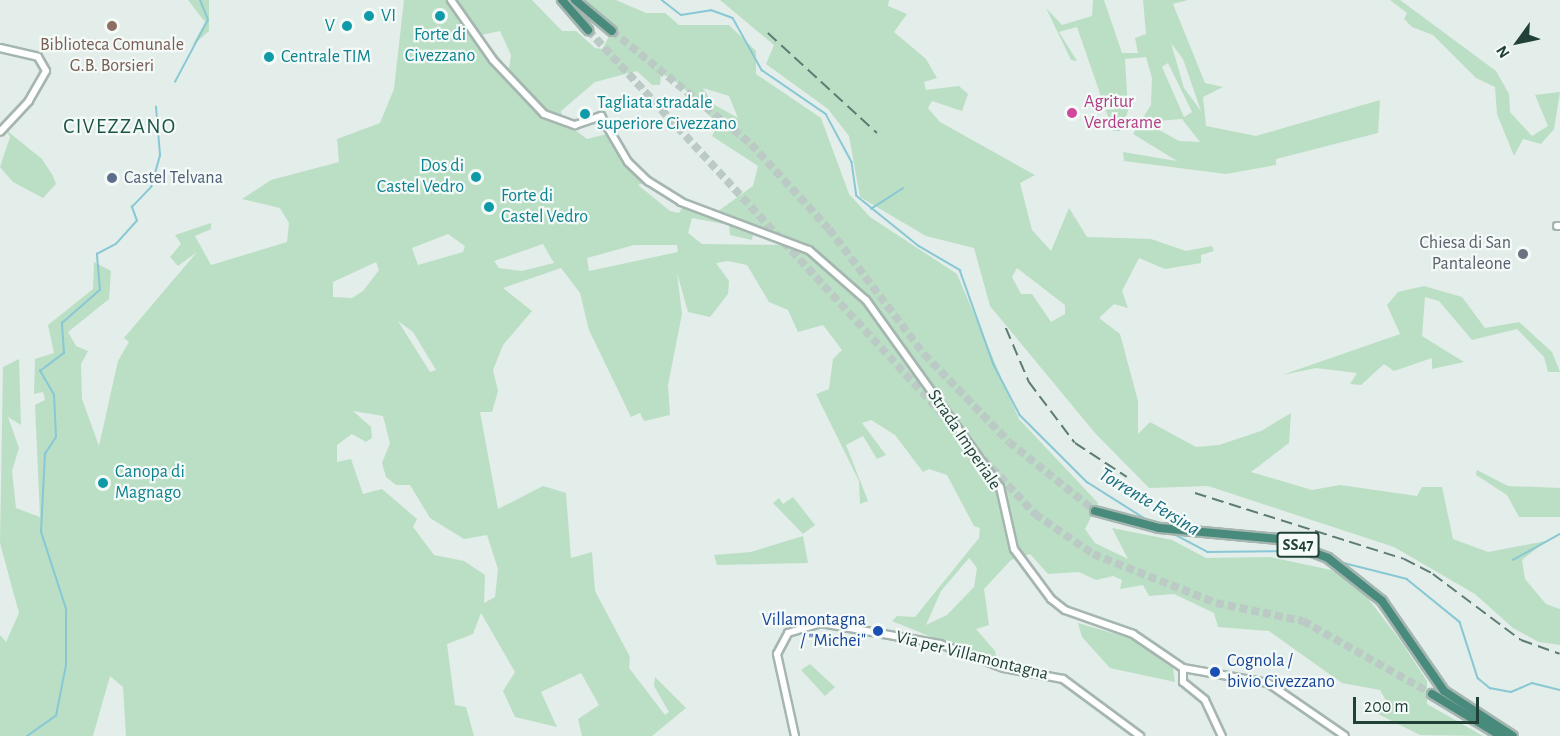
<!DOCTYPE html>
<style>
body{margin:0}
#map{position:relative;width:1560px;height:736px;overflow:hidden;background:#e3ede9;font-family:"Alegreya Sans",sans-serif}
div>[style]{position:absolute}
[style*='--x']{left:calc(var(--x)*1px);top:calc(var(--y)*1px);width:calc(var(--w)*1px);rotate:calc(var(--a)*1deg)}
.green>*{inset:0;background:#bbdfc5}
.stream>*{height:1.5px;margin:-0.75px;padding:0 0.75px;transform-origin:0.75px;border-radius:0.75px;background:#88c8d5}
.trunk-tunnel>*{height:8px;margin-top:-4px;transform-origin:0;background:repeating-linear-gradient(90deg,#bccac6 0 8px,transparent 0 12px)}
.roads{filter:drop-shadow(2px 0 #a5b6b0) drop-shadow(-2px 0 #a5b6b0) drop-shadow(0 2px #a5b6b0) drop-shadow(0 -2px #a5b6b0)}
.tertiary>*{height:6px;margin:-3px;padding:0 3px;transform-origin:3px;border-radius:3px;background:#fff}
.trunk>*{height:8px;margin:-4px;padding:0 4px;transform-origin:4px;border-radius:4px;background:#488a7c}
.rail>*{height:1.5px;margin-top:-0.75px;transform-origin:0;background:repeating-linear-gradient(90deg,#5c7b73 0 12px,transparent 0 18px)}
.dots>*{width:16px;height:16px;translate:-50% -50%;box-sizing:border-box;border:3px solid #f4faf7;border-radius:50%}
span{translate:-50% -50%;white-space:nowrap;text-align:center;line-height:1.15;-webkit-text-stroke:4.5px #f4faf7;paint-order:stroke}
.shield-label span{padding:2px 4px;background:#f4faf7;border:2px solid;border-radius:4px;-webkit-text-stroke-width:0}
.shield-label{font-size:16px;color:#214038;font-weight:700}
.culture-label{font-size:18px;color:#0d838f}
.left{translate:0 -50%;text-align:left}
.right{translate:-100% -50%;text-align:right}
.education-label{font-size:18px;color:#785e54}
.hotel-label{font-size:18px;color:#b23c85}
.service-label{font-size:18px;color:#4e5e75}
.worship-label{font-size:18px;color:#5b616d}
.street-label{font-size:18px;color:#214038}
.transit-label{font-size:18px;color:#164399}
.water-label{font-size:20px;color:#186c7f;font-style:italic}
.quarter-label{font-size:21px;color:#1c5346;letter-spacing:1.5px}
.north{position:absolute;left:1488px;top:12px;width:60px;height:60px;-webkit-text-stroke:4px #f4faf7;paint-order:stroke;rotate:237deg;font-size:16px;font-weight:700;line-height:24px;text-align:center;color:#214038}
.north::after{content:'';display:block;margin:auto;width:21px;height:27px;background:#214038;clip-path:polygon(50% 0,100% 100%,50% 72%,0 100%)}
.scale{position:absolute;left:1353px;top:697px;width:126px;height:27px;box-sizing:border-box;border:3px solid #214038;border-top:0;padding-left:8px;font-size:18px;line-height:21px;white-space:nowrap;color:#214038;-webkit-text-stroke:4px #f4faf7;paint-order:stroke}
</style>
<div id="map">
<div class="green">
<div style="clip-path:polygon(188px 0,209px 0,209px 31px,192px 46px,205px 22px)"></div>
<div style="clip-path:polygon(evenodd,404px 0,532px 0,562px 31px,576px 31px,595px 48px,602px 49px,614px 28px,585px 0,616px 0,646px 13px,665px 13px,679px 25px,729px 25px,756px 51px,756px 74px,821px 118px,849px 194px,870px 217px,957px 274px,1019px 419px,1098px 503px,1085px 529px,1095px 543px,1128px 559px,1112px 528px,1172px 540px,1206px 558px,1270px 557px,1331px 570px,1359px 587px,1400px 640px,1427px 681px,1427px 704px,1483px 736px,1420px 735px,1378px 714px,1388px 704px,1380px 690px,1342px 683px,1269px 631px,1218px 627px,1214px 613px,1174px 594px,1149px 596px,1143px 585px,1120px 589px,1122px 580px,1113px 576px,1096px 580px,1079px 572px,1048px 574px,1030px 554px,1011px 560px,984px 589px,989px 625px,976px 629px,995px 651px,998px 664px,892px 621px,897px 616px,915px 617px,979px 538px,980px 528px,974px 526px,947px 475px,929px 469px,923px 472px,895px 435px,871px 420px,862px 423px,886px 455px,877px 459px,863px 436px,846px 445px,868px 501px,860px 504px,859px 481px,816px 394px,829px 389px,833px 359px,842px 350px,823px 325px,798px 332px,788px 310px,769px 302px,747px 265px,728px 261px,716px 263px,729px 281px,728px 294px,710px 317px,688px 312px,677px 273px,682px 314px,668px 385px,670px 415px,644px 421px,640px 413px,631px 417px,589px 330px,580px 293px,561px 268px,503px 288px,532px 311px,503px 345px,493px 370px,498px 391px,492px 412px,480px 412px,498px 509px,543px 486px,566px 493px,571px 558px,592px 552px,595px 591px,630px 657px,629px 668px,665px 715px,669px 712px,654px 686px,655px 677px,686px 708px,652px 736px,582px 736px,578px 719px,599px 705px,581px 673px,541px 692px,557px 727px,515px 717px,503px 691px,515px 672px,481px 613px,473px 634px,447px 644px,455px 705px,466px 707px,474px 736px,126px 736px,123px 687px,110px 676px,93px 736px,0 736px,0 635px,6px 642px,19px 613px,0 543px,3px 367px,19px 359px,21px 425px,8px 417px,19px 448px,12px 471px,16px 508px,40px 517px,35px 405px,45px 400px,43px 392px,34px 394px,35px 359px,54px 353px,48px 325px,93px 289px,94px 262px,111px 271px,109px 299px,68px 332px,76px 346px,88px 351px,81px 364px,82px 399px,99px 446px,118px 361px,129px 342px,124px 338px,197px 252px,178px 266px,170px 257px,181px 244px,175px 235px,211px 223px,211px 229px,195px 236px,211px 265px,287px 242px,289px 223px,280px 208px,242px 199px,271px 180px,339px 162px,337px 139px,380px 123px,394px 89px,404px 0,500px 31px,511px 55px,509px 70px,481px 35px,500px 31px,404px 0,637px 71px,652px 85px,660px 85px,661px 73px,681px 85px,718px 125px,712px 136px,758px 166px,753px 186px,710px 217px,683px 206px,679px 213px,670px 211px,638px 185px,645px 183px,607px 134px,587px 139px,563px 121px,561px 111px,595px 82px,637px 71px,404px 0,703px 88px,729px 96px,738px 118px,713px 104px,703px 88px,404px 0,692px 218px,729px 225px,730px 235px,752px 240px,753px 234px,789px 245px,702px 244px,688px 233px,692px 218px,404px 0,448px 234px,465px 246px,463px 252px,418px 265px,412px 248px,448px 234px,404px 0,543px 244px,554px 263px,522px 271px,499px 268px,494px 261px,543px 244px,404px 0,634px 245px,677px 245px,678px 252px,589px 271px,587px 258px,634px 245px,404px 0,376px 262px,379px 270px,363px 291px,352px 298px,333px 297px,333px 282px,376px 262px,404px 0,398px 321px,413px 332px,436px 370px,430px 372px,398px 321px,404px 0,353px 411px,383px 416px,390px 443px,382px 463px,386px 477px,396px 485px,410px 485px,430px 518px,464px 539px,487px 535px,498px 569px,495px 597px,484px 603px,485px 575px,464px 561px,434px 555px,413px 527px,417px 519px,382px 489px,363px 494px,351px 459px,337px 462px,337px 445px,352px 434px,366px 442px,372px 438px,371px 427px,353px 411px,404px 0,969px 558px,977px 568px,974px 587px,947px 615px,926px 625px,941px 591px,969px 558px)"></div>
<div style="clip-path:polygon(evenodd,720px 0,889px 0,888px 6px,907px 14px,894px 32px,926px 59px,937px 78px,924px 82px,926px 90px,959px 86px,968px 94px,962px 111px,932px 101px,928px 108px,940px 122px,1035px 175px,1020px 183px,1032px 230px,1051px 251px,1069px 208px,1087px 237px,1151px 239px,1186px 251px,1212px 246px,1214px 251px,1201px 255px,1201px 263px,1165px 269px,1139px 258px,1122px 291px,1128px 308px,1114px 304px,1099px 318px,1120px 334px,1138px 401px,1138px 434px,1150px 422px,1196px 447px,1219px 445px,1261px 431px,1291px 413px,1289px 443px,1251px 472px,1312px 490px,1340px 485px,1417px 496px,1422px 487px,1442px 487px,1453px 539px,1488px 552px,1546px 541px,1522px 560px,1525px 579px,1546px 604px,1560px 609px,1560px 645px,1539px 642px,1513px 628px,1475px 594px,1394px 547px,1208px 486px,1149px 488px,1095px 433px,990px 306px,974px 248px,926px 236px,860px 197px,849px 136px,828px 109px,766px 64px,774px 45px,720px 0,1017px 268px,1065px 305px,1065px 314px,1051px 322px,1032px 294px,1021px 294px,1012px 277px,1017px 268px)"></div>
<div style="clip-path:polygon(evenodd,1093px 0,1104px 0,1122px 53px,1138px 53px,1135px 38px,1146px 34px,1143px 0,1188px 0,1173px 4px,1205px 83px,1223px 87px,1203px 97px,1206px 126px,1256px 136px,1380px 100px,1378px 133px,1276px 159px,1276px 165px,1226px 174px,1124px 161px,1123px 152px,1177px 161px,1133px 134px,1151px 105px,1152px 78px,1146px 57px,1125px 59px,1128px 111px,1120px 131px,1113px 131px,1077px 27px,1059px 32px,1077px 61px,1071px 60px,1046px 8px,1062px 25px,1092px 16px,1093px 0,1171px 43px,1183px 59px,1201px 111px,1184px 88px,1171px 43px,1093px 0,1168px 63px,1192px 112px,1184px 117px,1162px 67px,1168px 63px,1093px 0,1182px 119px,1200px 142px,1179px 141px,1145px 122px,1182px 119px)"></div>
<div style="clip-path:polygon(1390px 0,1400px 0,1496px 71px,1509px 94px,1510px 112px,1532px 136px,1548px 126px,1535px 95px,1560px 92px,1554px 129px,1541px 144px,1523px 139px,1514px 156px,1497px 114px,1495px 87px,1476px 78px,1433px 35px,1412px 27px,1404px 19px,1407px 13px)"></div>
<div style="clip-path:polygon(6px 130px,42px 159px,53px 176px,56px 184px,43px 198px,13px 182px,0 167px,10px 137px)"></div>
<div style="clip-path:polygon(1424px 286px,1462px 297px,1485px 328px,1519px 322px,1552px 352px,1560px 372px,1548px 372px,1544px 357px,1517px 329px,1472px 340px,1439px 301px,1425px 297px,1422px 336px,1464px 362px,1432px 369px,1432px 358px,1394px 371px,1384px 364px,1361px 385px,1350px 384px,1357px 373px,1316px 368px,1282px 375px,1400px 334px,1387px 305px,1398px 292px)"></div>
<div style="clip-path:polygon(1477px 470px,1508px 486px,1560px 488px,1560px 517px,1519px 517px,1507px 495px,1476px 475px)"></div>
<div style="clip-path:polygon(793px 497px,815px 525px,803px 534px,773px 503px,779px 498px,783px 504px)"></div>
<div style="clip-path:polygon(803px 536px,808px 563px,717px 565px,714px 555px,751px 552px)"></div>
<div style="clip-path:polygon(1078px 623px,1136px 640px,1173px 668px,1175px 682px,1110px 668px,1082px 637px)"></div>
<div style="clip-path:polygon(810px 664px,835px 687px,825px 696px,801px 670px)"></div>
</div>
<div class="stream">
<div style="--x:662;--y:0;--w:24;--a:38"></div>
<div style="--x:681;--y:15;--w:30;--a:-9"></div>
<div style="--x:711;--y:10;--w:23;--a:20"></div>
<div style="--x:733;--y:18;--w:60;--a:60.9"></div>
<div style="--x:762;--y:70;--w:78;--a:34.5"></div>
<div style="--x:826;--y:114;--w:55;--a:61.6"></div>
<div style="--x:852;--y:162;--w:34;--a:82"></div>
<div style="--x:857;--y:196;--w:80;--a:38.9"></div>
<div style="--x:919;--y:246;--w:48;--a:30.3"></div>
<div style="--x:960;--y:270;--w:101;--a:70.3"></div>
<div style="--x:994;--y:365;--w:56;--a:62.5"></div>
<div style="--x:1020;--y:415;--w:95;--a:45"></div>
<div style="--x:1087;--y:482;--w:73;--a:32.2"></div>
<div style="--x:175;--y:82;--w:70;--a:-62"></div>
<div style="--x:208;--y:20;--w:22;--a:-112"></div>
<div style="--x:871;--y:209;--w:38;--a:-33"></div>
<div style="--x:1172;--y:533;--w:40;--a:28"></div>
<div style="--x:1207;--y:552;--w:90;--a:-0.6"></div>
<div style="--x:1513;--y:560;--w:54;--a:-29"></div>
<div style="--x:1340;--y:562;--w:69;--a:14.2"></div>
<div style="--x:1407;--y:579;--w:68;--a:39.1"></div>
<div style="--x:1460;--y:622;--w:59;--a:72.2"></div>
<div style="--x:1478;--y:678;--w:16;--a:40"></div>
<div style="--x:1490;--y:688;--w:21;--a:11"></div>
<div style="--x:1511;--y:692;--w:23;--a:-23"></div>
<div style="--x:1532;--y:683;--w:29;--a:14"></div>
<div style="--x:27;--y:736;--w:35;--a:-35"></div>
<div style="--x:56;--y:716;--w:52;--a:-78.9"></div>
<div style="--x:66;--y:665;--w:56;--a:-90"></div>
<div style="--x:66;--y:609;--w:81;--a:-108"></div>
<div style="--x:41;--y:532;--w:78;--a:-87.1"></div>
<div style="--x:45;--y:454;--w:20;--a:-57"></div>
<div style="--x:56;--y:437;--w:42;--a:-92.7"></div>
<div style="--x:54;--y:395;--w:28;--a:-120"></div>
<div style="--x:40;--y:371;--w:30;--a:-37"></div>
<div style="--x:64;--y:353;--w:30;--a:-94"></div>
<div style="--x:62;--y:323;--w:50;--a:-41"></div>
<div style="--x:100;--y:290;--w:36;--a:-95"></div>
<div style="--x:97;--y:254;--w:21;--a:-28"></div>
<div style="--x:116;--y:244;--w:31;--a:-48"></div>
<div style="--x:137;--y:221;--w:15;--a:-110"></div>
<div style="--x:132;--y:207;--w:28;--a:-46"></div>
<div style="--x:151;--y:187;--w:33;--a:-74"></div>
<div style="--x:160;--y:155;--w:48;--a:-94.8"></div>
</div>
<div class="trunk-tunnel">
<div style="--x:588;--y:30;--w:543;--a:47.31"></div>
<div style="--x:612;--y:31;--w:179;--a:39.1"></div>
<div style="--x:751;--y:144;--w:115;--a:47.5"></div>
<div style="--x:829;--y:229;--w:157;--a:52.8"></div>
<div style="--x:924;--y:354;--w:122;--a:46"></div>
<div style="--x:1009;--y:442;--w:110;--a:38.7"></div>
<div style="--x:975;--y:450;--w:88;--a:46.8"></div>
<div style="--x:1035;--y:514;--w:70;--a:34.6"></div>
<div style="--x:1093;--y:554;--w:132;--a:21.7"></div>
<div style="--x:1216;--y:603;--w:89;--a:11.7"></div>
<div style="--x:1303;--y:621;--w:148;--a:29.5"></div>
</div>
<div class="roads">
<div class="tertiary">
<div style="--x:451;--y:0;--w:73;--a:55"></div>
<div style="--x:493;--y:60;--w:74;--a:46.6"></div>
<div style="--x:544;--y:114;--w:33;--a:20"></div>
<div style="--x:575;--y:125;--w:28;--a:-19"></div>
<div style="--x:601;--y:116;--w:53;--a:59.6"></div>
<div style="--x:628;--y:162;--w:28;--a:44"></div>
<div style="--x:648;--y:181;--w:39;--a:32"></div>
<div style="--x:681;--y:202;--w:137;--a:20.6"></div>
<div style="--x:809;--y:250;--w:76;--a:41.3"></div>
<div style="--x:866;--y:300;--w:230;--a:54.4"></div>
<div style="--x:1000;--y:487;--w:64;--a:77.3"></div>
<div style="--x:1014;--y:549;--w:62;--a:53.5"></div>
<div style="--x:1051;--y:599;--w:18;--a:38"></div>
<div style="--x:1065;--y:610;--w:72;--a:19.4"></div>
<div style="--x:1133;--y:634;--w:60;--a:34.2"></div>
<div style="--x:0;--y:48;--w:39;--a:13"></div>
<div style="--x:38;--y:57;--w:16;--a:60"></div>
<div style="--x:46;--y:71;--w:34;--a:120"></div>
<div style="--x:29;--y:101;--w:42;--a:133.1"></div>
<div style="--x:1557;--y:226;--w:3;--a:0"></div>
<div style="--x:1183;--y:668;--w:86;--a:10"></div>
<div style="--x:1268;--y:683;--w:93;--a:34.5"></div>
<div style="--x:1183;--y:668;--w:14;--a:90"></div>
<div style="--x:1183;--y:682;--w:28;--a:39"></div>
<div style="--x:1205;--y:700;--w:40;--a:65"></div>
<div style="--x:795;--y:736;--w:84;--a:-102.4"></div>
<div style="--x:777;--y:654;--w:24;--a:-62"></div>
<div style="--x:788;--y:633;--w:34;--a:-17"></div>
<div style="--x:821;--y:623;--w:121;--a:10"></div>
<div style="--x:940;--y:644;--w:68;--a:20.6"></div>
<div style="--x:1004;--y:668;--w:60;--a:10.6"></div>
<div style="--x:1063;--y:679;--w:96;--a:36.5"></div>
</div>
<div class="trunk">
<div style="--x:562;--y:0;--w:40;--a:49"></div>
<div style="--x:575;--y:0;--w:48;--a:40"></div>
<div style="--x:1095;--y:511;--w:66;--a:14.9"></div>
<div style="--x:1159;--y:528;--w:120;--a:5.3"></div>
<div style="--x:1278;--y:539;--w:53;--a:20.8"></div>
<div style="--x:1328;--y:558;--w:69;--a:38.5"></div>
<div style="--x:1382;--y:601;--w:109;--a:55.4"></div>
<div style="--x:1444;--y:691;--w:82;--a:33.1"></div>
<div style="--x:1432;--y:694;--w:81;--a:31.3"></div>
</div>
</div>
<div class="rail">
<div style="--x:768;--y:33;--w:148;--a:42.5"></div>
<div style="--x:1006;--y:328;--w:59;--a:66.9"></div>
<div style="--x:1029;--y:382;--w:76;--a:53"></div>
<div style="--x:1075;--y:443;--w:62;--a:33.2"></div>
<div style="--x:1195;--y:493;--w:219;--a:17.5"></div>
<div style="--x:1404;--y:559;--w:33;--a:27"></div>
<div style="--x:1433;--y:574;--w:110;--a:36.9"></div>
<div style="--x:1521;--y:640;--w:41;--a:19.7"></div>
</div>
<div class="dots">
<div style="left:369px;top:16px;background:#0f9aa8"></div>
<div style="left:440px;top:16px;background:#0f9aa8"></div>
<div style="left:112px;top:26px;background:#8d6e63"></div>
<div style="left:347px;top:26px;background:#0f9aa8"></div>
<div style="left:269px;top:57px;background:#0f9aa8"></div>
<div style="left:1072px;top:113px;background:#d1479c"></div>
<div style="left:585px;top:114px;background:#0f9aa8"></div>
<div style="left:476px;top:177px;background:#0f9aa8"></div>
<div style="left:112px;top:178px;background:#5c6f8a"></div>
<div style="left:489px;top:207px;background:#0f9aa8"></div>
<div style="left:1523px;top:254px;background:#6b7280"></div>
<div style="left:103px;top:483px;background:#0f9aa8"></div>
<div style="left:878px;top:631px;background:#1a4fb4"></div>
<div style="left:1215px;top:672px;background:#1a4fb4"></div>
</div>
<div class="shield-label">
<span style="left:1298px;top:545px">SS47</span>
</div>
<div class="culture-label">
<span class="left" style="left:381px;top:16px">VI</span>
<span class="right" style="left:335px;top:26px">V</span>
<span style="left:440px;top:46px">Forte di<br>Civezzano</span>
<span class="left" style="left:281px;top:57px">Centrale TIM</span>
<span class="left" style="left:597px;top:114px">Tagliata stradale<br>superiore Civezzano</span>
<span class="right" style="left:464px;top:177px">Dos di<br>Castel Vedro</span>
<span class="left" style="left:501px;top:207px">Forte di<br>Castel Vedro</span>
<span class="left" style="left:115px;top:483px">Canopa di<br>Magnago</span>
</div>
<div class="education-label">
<span style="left:112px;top:56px">Biblioteca Comunale<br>G.B. Borsieri</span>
</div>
<div class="hotel-label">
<span class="left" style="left:1084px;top:113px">Agritur<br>Verderame</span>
</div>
<div class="service-label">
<span class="left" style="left:124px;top:178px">Castel Telvana</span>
</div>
<div class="worship-label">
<span class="right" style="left:1511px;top:254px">Chiesa di San<br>Pantaleone</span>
</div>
<div class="street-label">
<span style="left:964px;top:440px;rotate:56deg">Strada Imperiale</span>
<span style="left:972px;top:656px;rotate:14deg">Via per Villamontagna</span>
</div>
<div class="transit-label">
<span class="right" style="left:866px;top:631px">Villamontagna<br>/ "Michei"</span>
<span class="left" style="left:1227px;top:672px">Cognola /<br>bivio Civezzano</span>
</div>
<div class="water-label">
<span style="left:1149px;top:502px;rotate:31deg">Torrente Fersina</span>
</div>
<div class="quarter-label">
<span style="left:120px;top:127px">CIVEZZANO</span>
</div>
<div class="north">N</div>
<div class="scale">200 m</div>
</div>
